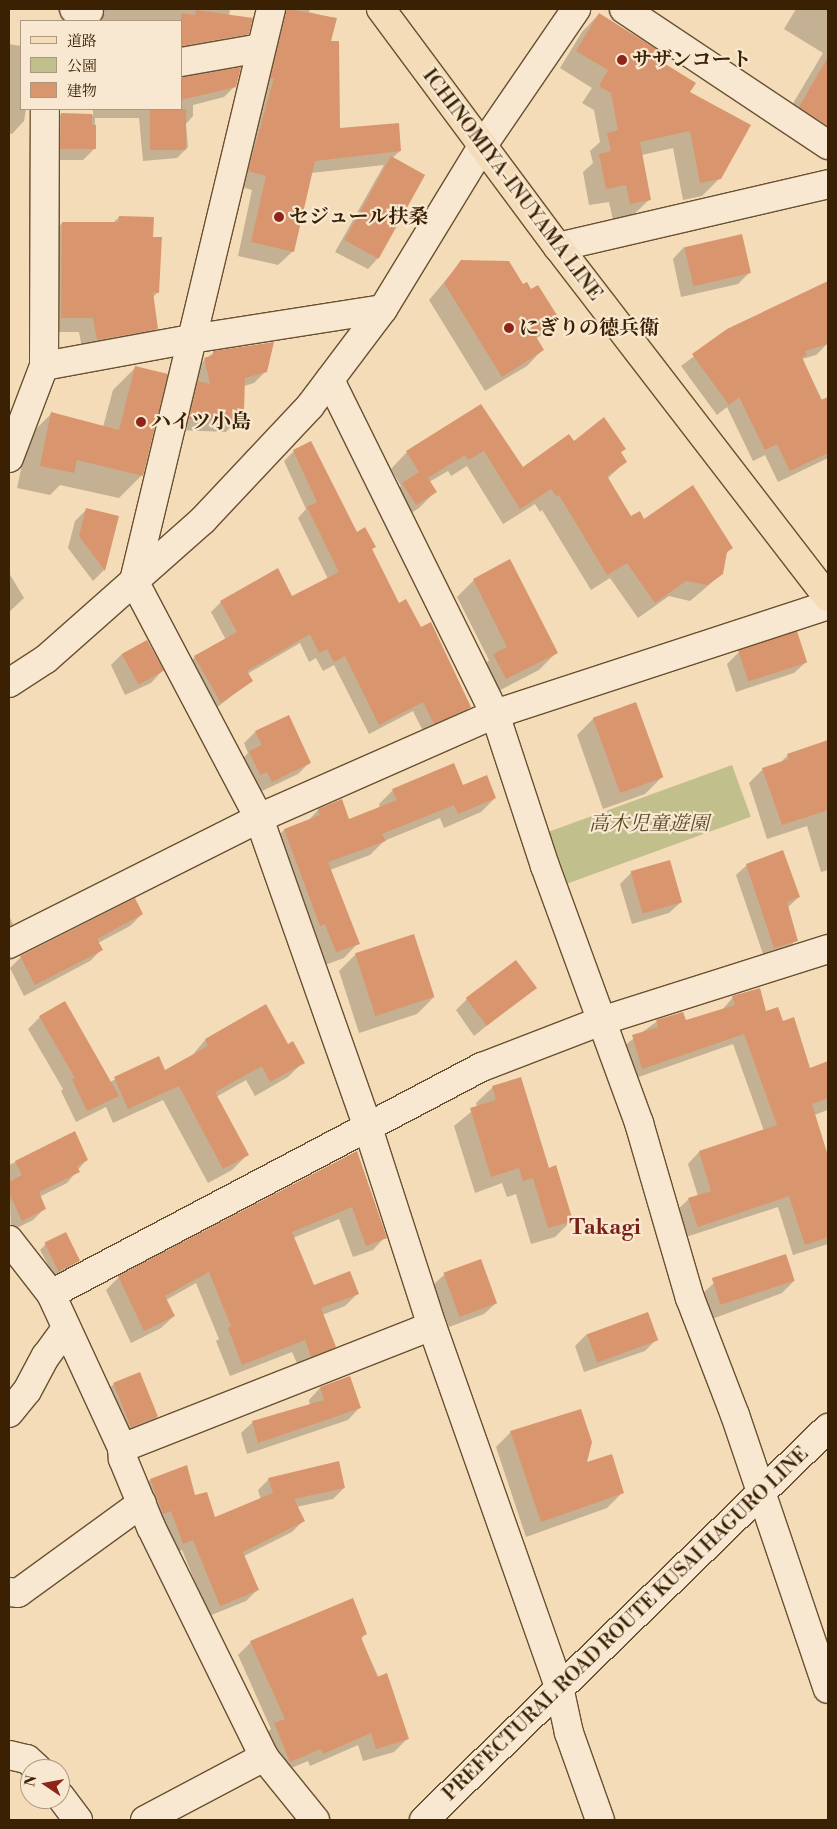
<!DOCTYPE html>
<meta charset="utf-8">
<style>
body{margin:0}
#map{position:relative;width:837px;height:1829px;overflow:hidden;background:#f5dcb8;font-family:"Libre Bodoni","Noto Serif JP",serif}
div>[style]{position:absolute}
[style*='--x']{left:calc(var(--x)*1px);top:calc(var(--y)*1px);width:calc(var(--w)*1px);rotate:calc(var(--a)*1deg)}
.green>*{inset:0;background:#c1bf8b;transform-origin:0 0}
.shadow>*{inset:0;background:#0003}
.building>*{inset:0;background:#d9966e;transform-origin:0 0}
.roads{filter:drop-shadow(1px 0 #695030) drop-shadow(-1px 0 #695030) drop-shadow(0 1px #695030) drop-shadow(0 -1px #695030)}
.street>*{height:28px;margin:-14px;padding:0 14px;transform-origin:14px;border-radius:14px;background:#f8e8d1}
.secondary>*{height:28px;margin:-14px;padding:0 14px;transform-origin:14px;border-radius:14px;background:#f8e8d1}
.primary>*{height:28px;margin:-14px;padding:0 14px;transform-origin:14px;border-radius:14px;background:#f5dcb8}
.dots>*{width:14px;height:14px;translate:-50% -50%;box-sizing:border-box;border:2px solid #f8e8d1;border-radius:50%}
span{translate:-50% -50%;white-space:nowrap;text-align:center;line-height:1.15;-webkit-text-stroke:4.5px #f8e8d1;paint-order:stroke}
.poi-label{font-size:20px;color:#3a2103;font-weight:700}
.left{translate:0 -50%;text-align:left}
.street-label{font-size:20px;color:#3a2103}
.park-label{font-size:20px;color:#5c4825;font-style:italic}
.quarter-label{font-size:22px;color:#7a1f14;font-weight:700}
.frame{position:absolute;inset:0;border:10px solid #3a2103;pointer-events:none}
.legend{position:absolute;left:20px;top:20px;width:162px;height:90px;box-sizing:border-box;background:#f8e8d1;border:1px solid #ac987f;margin:0;padding:6px 9px;list-style:none;font-size:15px;color:#3a2103}
.legend li{display:flex;align-items:center;gap:10px;height:25px}
.legend b{width:25px;border:1px solid #ac987f}
.north{position:absolute;left:20px;top:1759px;width:50px;height:50px;box-sizing:border-box;background:#f8e8d1;border:1px solid #ac987f;border-radius:50%;rotate:282deg;font-size:14px;font-weight:700;line-height:20px;text-align:center;color:#3a2103}
.north::after{content:'';display:block;margin:auto;width:18px;height:22px;background:#8f2418;clip-path:polygon(50% 0,100% 100%,50% 72%,0 100%)}
</style>
<div id="map">
<div class="green">
<div style="left:732px;top:765px;width:55px;height:195px;rotate:70deg"></div>
</div>
<div class="shadow">
<div style="clip-path:polygon(96px 9px,230px 9px,229px 16px,248px 34px,237px 45px,181px 54px,181px 21px,94px 21px)"></div>
<div style="clip-path:polygon(280px 9px,310px 9px,309px 12px,336px 19px,329px 43px,339px 129px,400px 151px,392px 158px,379px 257px,368px 269px,335px 252px,384px 165px,311px 173px,293px 251px,278px 265px,238px 256px,252px 190px,235px 185px)"></div>
<div style="clip-path:polygon(796px 9px,828px 9px,828px 159px,779px 127px,823px 53px,784px 29px)"></div>
<div style="clip-path:polygon(599px 14px,688px 92px,720px 178px,702px 196px,683px 200px,673px 148px,642px 155px,650px 199px,632px 216px,613px 220px,609px 202px,589px 205px,583px 172px,593px 163px,590px 151px,600px 142px,594px 110px,582px 103px,592px 88px,560px 68px,582px 32px)"></div>
<div style="clip-path:polygon(9px 44px,21px 46px,21px 109px,26px 109px,24px 121px,12px 134px,9px 133px)"></div>
<div style="clip-path:polygon(181px 78px,235px 86px,224px 97px,193px 105px,193px 116px,186px 124px,188px 147px,177px 158px,143px 161px,139px 118px,95px 118px,95px 148px,83px 160px,49px 160px,50px 126px,61px 114px,93px 115px,93px 109px,181px 109px)"></div>
<div style="clip-path:polygon(119px 217px,152px 238px,158px 292px,152px 298px,157px 329px,143px 343px,83px 354px,79px 332px,48px 332px,48px 237px,62px 223px,113px 223px)"></div>
<div style="clip-path:polygon(684px 247px,749px 273px,738px 284px,681px 297px,673px 259px)"></div>
<div style="clip-path:polygon(462px 261px,531px 291px,558px 320px,536px 339px,542px 350px,527px 366px,485px 391px,429px 300px)"></div>
<div style="clip-path:polygon(828px 282px,827px 344px,816px 355px,802px 359px,828px 412px,828px 458px,778px 482px,765px 455px,753px 461px,727px 407px,717px 415px,681px 366px,728px 331px)"></div>
<div style="clip-path:polygon(213px 353px,266px 371px,254px 383px,244px 386px,243px 411px,226px 432px,178px 430px,187px 394px,196px 385px,193px 370px)"></div>
<div style="clip-path:polygon(136px 367px,142px 475px,119px 498px,60px 485px,50px 495px,17px 488px,28px 437px,51px 414px,103px 427px,113px 390px)"></div>
<div style="clip-path:polygon(481px 406px,523px 468px,573px 443px,620px 453px,625px 462px,607px 479px,630px 518px,731px 548px,726px 554px,722px 574px,690px 601px,669px 596px,638px 618px,610px 578px,591px 590px,542px 510px,540px 512px,535px 504px,503px 524px,467px 466px,451px 476px,448px 471px,429px 482px,435px 492px,419px 508px,400px 520px,387px 500px,401px 486px,391px 469px,407px 452px)"></div>
<div style="clip-path:polygon(294px 451px,371px 550px,398px 605px,421px 628px,470px 707px,460px 717px,424px 733px,413px 711px,369px 734px,334px 665px,323px 671px,316px 658px,309px 662px,300px 643px,247px 674px,251px 681px,211px 712px,185px 667px,195px 657px,226px 640px,211px 612px,221px 602px,277px 569px,292px 598px,328px 579px,298px 518px,306px 509px,284px 461px)"></div>
<div style="clip-path:polygon(87px 509px,117px 517px,104px 570px,93px 581px,68px 548px,75px 521px)"></div>
<div style="clip-path:polygon(9px 573px,24px 598px,9px 612px)"></div>
<div style="clip-path:polygon(474px 580px,556px 653px,539px 670px,489px 696px,477px 672px,489px 660px,457px 597px)"></div>
<div style="clip-path:polygon(739px 652px,806px 662px,794px 673px,736px 692px,727px 664px)"></div>
<div style="clip-path:polygon(122px 654px,162px 671px,151px 683px,125px 695px,111px 665px)"></div>
<div style="clip-path:polygon(594px 718px,662px 777px,645px 794px,603px 809px,577px 735px)"></div>
<div style="clip-path:polygon(255px 732px,309px 763px,298px 774px,260px 792px,238px 763px,248px 753px,244px 743px)"></div>
<div style="clip-path:polygon(828px 741px,828px 870px,821px 872px,807px 826px,767px 839px,749px 783px,763px 769px,779px 764px,788px 755px)"></div>
<div style="clip-path:polygon(463px 786px,495px 798px,481px 812px,444px 828px,440px 818px,384px 841px,370px 855px,330px 870px,358px 943px,344px 958px,322px 966px,270px 844px,284px 830px,308px 821px,318px 810px,349px 821px,380px 808px,379px 804px,393px 790px)"></div>
<div style="clip-path:polygon(747px 865px,799px 897px,788px 907px,796px 940px,786px 951px,764px 957px,736px 875px)"></div>
<div style="clip-path:polygon(632px 872px,681px 902px,669px 913px,632px 924px,620px 884px)"></div>
<div style="clip-path:polygon(142px 914px,130px 926px,98px 943px,101px 950px,90px 961px,24px 996px,10px 968px,21px 957px)"></div>
<div style="clip-path:polygon(9px 916px,13px 924px,9px 928px)"></div>
<div style="clip-path:polygon(356px 954px,434px 997px,417px 1014px,359px 1033px,339px 971px)"></div>
<div style="clip-path:polygon(535px 987px,474px 1036px,456px 1010px,467px 999px)"></div>
<div style="clip-path:polygon(733px 997px,782px 1023px,809px 1070px,828px 1063px,828px 1110px,814px 1115px,828px 1156px,828px 1244px,793px 1255px,778px 1207px,686px 1237px,677px 1210px,689px 1199px,698px 1196px,688px 1164px,699px 1152px,764px 1131px,733px 1044px,630px 1080px,621px 1048px,656px 1022px,683px 1013px,685px 1022px,722px 1010px)"></div>
<div style="clip-path:polygon(40px 1017px,110px 1082px,158px 1058px,164px 1072px,191px 1057px,205px 1040px,287px 1046px,303px 1062px,288px 1077px,255px 1096px,246px 1080px,216px 1097px,247px 1155px,232px 1170px,208px 1183px,163px 1100px,113px 1123px,106px 1107px,76px 1122px,61px 1091px,63px 1089px,28px 1029px)"></div>
<div style="clip-path:polygon(493px 1087px,548px 1169px,572px 1220px,555px 1237px,531px 1244px,516px 1194px,507px 1197px,502px 1183px,475px 1193px,454px 1126px,477px 1107px,476px 1103px)"></div>
<div style="clip-path:polygon(74px 1133px,87px 1159px,67px 1183px,39px 1197px,45px 1208px,33px 1220px,11px 1231px,9px 1165px)"></div>
<div style="clip-path:polygon(356px 1152px,385px 1237px,373px 1250px,353px 1257px,339px 1219px,293px 1238px,313px 1286px,357px 1294px,345px 1306px,322px 1315px,335px 1347px,322px 1359px,299px 1368px,292px 1352px,230px 1376px,216px 1341px,219px 1339px,196px 1283px,166px 1300px,174px 1316px,161px 1328px,131px 1343px,106px 1290px,119px 1277px)"></div>
<div style="clip-path:polygon(46px 1244px,79px 1261px,54px 1276px,40px 1250px)"></div>
<div style="clip-path:polygon(445px 1274px,496px 1303px,484px 1314px,449px 1327px,433px 1285px)"></div>
<div style="clip-path:polygon(794px 1281px,782px 1293px,712px 1319px,702px 1294px,714px 1283px)"></div>
<div style="clip-path:polygon(587px 1334px,657px 1339px,645px 1351px,584px 1372px,575px 1346px)"></div>
<div style="clip-path:polygon(349px 1378px,359px 1408px,348px 1420px,247px 1454px,241px 1433px,253px 1422px,310px 1405px,309px 1400px,320px 1388px)"></div>
<div style="clip-path:polygon(114px 1384px,157px 1417px,145px 1428px,120px 1438px,102px 1395px)"></div>
<div style="clip-path:polygon(511px 1432px,586px 1464px,622px 1493px,607px 1508px,526px 1537px,496px 1447px)"></div>
<div style="clip-path:polygon(269px 1479px,344px 1488px,333px 1499px,296px 1507px,303px 1521px,292px 1532px,244px 1556px,257px 1590px,246px 1601px,209px 1616px,182px 1550px,172px 1554px,139px 1491px,150px 1480px,195px 1496px,214px 1519px,261px 1500px,258px 1490px)"></div>
<div style="clip-path:polygon(365px 1634px,361px 1639px,407px 1739px,394px 1752px,363px 1761px,358px 1745px,310px 1766px,308px 1761px,277px 1774px,262px 1737px,271px 1729px,238px 1655px,251px 1642px)"></div>
</div>
<div class="building">
<div style="clip-path:polygon(287px 9px,337px 18px,331px 41px,339px 41px,340px 128px,399px 123px,401px 151px,315px 161px,294px 252px,251px 242px,266px 176px,248px 171px,274px 78px,270px 79px)"></div>
<div style="clip-path:polygon(196px 10px,253px 18px,249px 34px,181px 46px,181px 13px,195px 15px)"></div>
<div style="clip-path:polygon(599px 13px,658px 50px,654px 57px,696px 83px,690px 92px,751px 125px,721px 179px,700px 183px,690px 131px,640px 142px,651px 200px,630px 204px,626px 185px,606px 189px,599px 154px,611px 151px,607px 133px,618px 130px,611px 93px,599px 86px,608px 70px,576px 51px)"></div>
<div style="clip-path:polygon(828px 57px,828px 126px,799px 107px)"></div>
<div style="clip-path:polygon(241px 67px,236px 87px,181px 100px,181px 77px)"></div>
<div style="left:150px;top:109px;width:36px;height:41px"></div>
<div style="clip-path:polygon(61px 113px,92px 114px,92px 125px,96px 125px,96px 149px,60px 149px)"></div>
<div style="left:391px;top:156px;width:39px;height:96px;rotate:29deg"></div>
<div style="clip-path:polygon(119px 216px,154px 217px,153px 237px,162px 237px,159px 293px,153px 292px,158px 329px,97px 340px,93px 318px,61px 318px,62px 222px,119px 222px)"></div>
<div style="left:742px;top:234px;width:40px;height:59px;rotate:77deg"></div>
<div style="clip-path:polygon(461px 260px,509px 261px,523px 284px,527px 282px,531px 289px,538px 285px,560px 320px,535px 335px,544px 350px,502px 377px,444px 283px)"></div>
<div style="clip-path:polygon(828px 281px,828px 344px,805px 351px,807px 355px,802px 357px,821px 400px,828px 397px,828px 453px,790px 471px,777px 444px,765px 450px,739px 397px,729px 405px,692px 354px,727px 329px)"></div>
<div style="clip-path:polygon(274px 342px,267px 372px,245px 378px,244px 412px,239px 412px,239px 421px,189px 419px,198px 381px,210px 384px,204px 358px,213px 355px,213px 351px)"></div>
<div style="clip-path:polygon(135px 366px,168px 374px,143px 476px,77px 460px,74px 473px,40px 466px,51px 412px,119px 430px)"></div>
<div style="clip-path:polygon(481px 404px,523px 467px,569px 434px,574px 441px,604px 417px,626px 449px,621px 452px,627px 462px,607px 476px,631px 516px,640px 511px,644px 519px,693px 485px,733px 548px,727px 552px,723px 574px,707px 585px,686px 581px,655px 603px,627px 563px,607px 575px,559px 495px,557px 497px,551px 489px,520px 509px,484px 451px,468px 460px,465px 455px,428px 478px,437px 492px,416px 505px,402px 483px,419px 472px,406px 451px)"></div>
<div style="clip-path:polygon(311px 441px,357px 532px,365px 527px,376px 547px,372px 549px,399px 603px,406px 599px,421px 627px,431px 622px,471px 707px,434px 724px,423px 702px,379px 725px,345px 656px,334px 662px,327px 649px,319px 653px,310px 634px,247px 671px,253px 681px,221px 703px,194px 656px,237px 632px,220px 601px,278px 568px,292px 596px,339px 572px,307px 507px,317px 502px,293px 450px)"></div>
<div style="clip-path:polygon(86px 508px,119px 516px,105px 571px,79px 536px)"></div>
<div style="clip-path:polygon(510px 559px,558px 653px,506px 679px,493px 654px,507px 647px,473px 579px)"></div>
<div style="left:797px;top:631px;width:33px;height:62px;rotate:72deg"></div>
<div style="left:147px;top:640px;width:35px;height:29px;rotate:61deg"></div>
<div style="left:636px;top:702px;width:80px;height:46px;rotate:70deg"></div>
<div style="clip-path:polygon(289px 715px,311px 763px,272px 782px,267px 772px,260px 775px,249px 751px,262px 745px,255px 731px)"></div>
<div style="clip-path:polygon(828px 740px,828px 810px,782px 825px,762px 768px,789px 759px,787px 754px)"></div>
<div style="clip-path:polygon(454px 763px,463px 785px,487px 775px,496px 798px,458px 814px,454px 805px,382px 834px,386px 841px,328px 862px,360px 944px,336px 952px,325px 924px,320px 926px,284px 829px,320px 815px,318px 809px,342px 799px,349px 819px,397px 800px,392px 789px)"></div>
<div style="clip-path:polygon(783px 850px,800px 897px,787px 902px,798px 941px,774px 948px,746px 864px)"></div>
<div style="left:670px;top:860px;width:44px;height:41px;rotate:74deg"></div>
<div style="clip-path:polygon(135px 898px,143px 914px,97px 939px,103px 950px,35px 985px,20px 956px)"></div>
<div style="left:414px;top:934px;width:66px;height:62px;rotate:72deg"></div>
<div style="left:516px;top:960px;width:35px;height:63px;rotate:53deg"></div>
<div style="clip-path:polygon(760px 988px,766px 1011px,778px 1007px,783px 1021px,794px 1017px,810px 1068px,828px 1061px,828px 1098px,812px 1104px,828px 1156px,828px 1237px,805px 1245px,789px 1196px,698px 1227px,688px 1198px,711px 1191px,699px 1151px,777px 1125px,744px 1034px,642px 1069px,632px 1035px,658px 1027px,656px 1020px,683px 1012px,686px 1020px,735px 1005px,732px 996px)"></div>
<div style="clip-path:polygon(65px 1001px,119px 1096px,87px 1111px,72px 1079px,75px 1078px,39px 1016px)"></div>
<div style="clip-path:polygon(266px 1004px,288px 1044px,293px 1041px,305px 1063px,270px 1082px,262px 1066px,215px 1092px,249px 1155px,223px 1169px,179px 1086px,128px 1109px,114px 1077px,159px 1056px,165px 1070px,208px 1046px,205px 1039px)"></div>
<div style="clip-path:polygon(521px 1077px,549px 1168px,556px 1165px,573px 1221px,548px 1228px,533px 1178px,523px 1181px,519px 1168px,491px 1177px,470px 1108px,496px 1100px,492px 1086px)"></div>
<div style="clip-path:polygon(75px 1131px,88px 1160px,77px 1166px,80px 1172px,39px 1192px,46px 1209px,22px 1221px,9px 1193px,9px 1182px,22px 1175px,15px 1161px)"></div>
<div style="clip-path:polygon(357px 1151px,387px 1238px,366px 1246px,352px 1207px,292px 1232px,314px 1285px,350px 1271px,359px 1294px,321px 1308px,336px 1347px,311px 1357px,305px 1340px,242px 1365px,228px 1328px,231px 1326px,209px 1272px,165px 1296px,175px 1316px,144px 1331px,118px 1276px)"></div>
<div style="left:66px;top:1232px;width:32px;height:24px;rotate:64deg"></div>
<div style="left:786px;top:1254px;width:28px;height:78px;rotate:72deg"></div>
<div style="left:481px;top:1259px;width:47px;height:40px;rotate:70deg"></div>
<div style="left:648px;top:1312px;width:30px;height:65px;rotate:70deg"></div>
<div style="left:140px;top:1372px;width:48px;height:29px;rotate:68deg"></div>
<div style="clip-path:polygon(350px 1376px,361px 1408px,258px 1443px,252px 1421px,324px 1400px,320px 1387px)"></div>
<div style="clip-path:polygon(581px 1409px,592px 1442px,587px 1462px,612px 1454px,624px 1493px,541px 1522px,510px 1431px)"></div>
<div style="clip-path:polygon(339px 1461px,345px 1488px,294px 1499px,305px 1521px,243px 1552px,259px 1590px,220px 1606px,193px 1540px,183px 1544px,171px 1511px,163px 1514px,150px 1479px,187px 1465px,195px 1495px,207px 1492px,215px 1517px,273px 1493px,268px 1478px)"></div>
<div style="clip-path:polygon(353px 1598px,367px 1634px,361px 1637px,377px 1677px,387px 1673px,409px 1739px,376px 1749px,371px 1733px,323px 1754px,321px 1749px,290px 1762px,274px 1723px,285px 1719px,250px 1641px)"></div>
</div>
<div class="roads">
<div class="street">
<div style="--x:74;--y:9;--w:15;--a:8"></div>
<div style="--x:271;--y:9;--w:588;--a:103.47"></div>
<div style="--x:134;--y:581;--w:268;--a:62.2"></div>
<div style="--x:259;--y:818;--w:325;--a:70.6"></div>
<div style="--x:367;--y:1125;--w:211;--a:72.1"></div>
<div style="--x:432;--y:1326;--w:383;--a:70.6"></div>
<div style="--x:559;--y:1687;--w:47;--a:77.7"></div>
<div style="--x:569;--y:1733;--w:92;--a:70.4"></div>
<div style="--x:624;--y:9;--w:245;--a:33.7"></div>
<div style="--x:181;--y:62;--w:81;--a:-9.9"></div>
<div style="--x:558;--y:247;--w:277;--a:-13.1"></div>
<div style="--x:44;--y:366;--w:149;--a:-10.4"></div>
<div style="--x:191;--y:339;--w:194;--a:-8.9"></div>
<div style="--x:330;--y:380;--w:373;--a:63.7"></div>
<div style="--x:495;--y:714;--w:160;--a:71.8"></div>
<div style="--x:545;--y:866;--w:274;--a:69.9"></div>
<div style="--x:639;--y:1123;--w:182;--a:73.8"></div>
<div style="--x:690;--y:1298;--w:125;--a:69"></div>
<div style="--x:735;--y:1415;--w:289;--a:71.3"></div>
<div style="--x:9;--y:458;--w:98;--a:-69.2"></div>
<div style="--x:44;--y:366;--w:257;--a:-89.8"></div>
<div style="--x:9;--y:944;--w:280;--a:-26.7"></div>
<div style="--x:259;--y:818;--w:258;--a:-23.8"></div>
<div style="--x:495;--y:714;--w:350;--a:-18.1"></div>
<div style="--x:9;--y:1240;--w:68;--a:52.1"></div>
<div style="--x:51;--y:1294;--w:170;--a:65.2"></div>
<div style="--x:122;--y:1448;--w:11;--a:85"></div>
<div style="--x:123;--y:1459;--w:74;--a:67.6"></div>
<div style="--x:151;--y:1527;--w:256;--a:63.8"></div>
<div style="--x:264;--y:1757;--w:81;--a:51"></div>
<div style="--x:51;--y:1294;--w:487;--a:-27.8"></div>
<div style="--x:482;--y:1067;--w:128;--a:-21.1"></div>
<div style="--x:601;--y:1021;--w:238;--a:-17.6"></div>
<div style="--x:9;--y:1413;--w:28;--a:-51"></div>
<div style="--x:27;--y:1391;--w:40;--a:-62"></div>
<div style="--x:46;--y:1356;--w:34;--a:-54"></div>
<div style="--x:122;--y:1448;--w:333;--a:-21.5"></div>
<div style="--x:9;--y:1592;--w:9;--a:6"></div>
<div style="--x:18;--y:1593;--w:153;--a:-36"></div>
<div style="--x:9;--y:1755;--w:18;--a:13"></div>
<div style="--x:27;--y:1759;--w:15;--a:42"></div>
<div style="--x:60;--y:1796;--w:30;--a:53"></div>
<div style="--x:145;--y:1820;--w:135;--a:-27.9"></div>
</div>
<div class="secondary">
<div style="--x:9;--y:683;--w:44;--a:-33"></div>
<div style="--x:46;--y:659;--w:210;--a:-41.5"></div>
<div style="--x:203;--y:520;--w:156;--a:-46.8"></div>
<div style="--x:310;--y:406;--w:121;--a:-53"></div>
<div style="--x:383;--y:309;--w:192;--a:-58.6"></div>
<div style="--x:483;--y:145;--w:165;--a:-55.6"></div>
<div style="--x:424;--y:1820;--w:563;--a:-44.14"></div>
</div>
<div class="primary">
<div style="--x:381;--y:9;--w:297;--a:53.4"></div>
<div style="--x:558;--y:247;--w:442;--a:52.4"></div>
</div>
</div>
<div class="dots">
<div style="left:622px;top:60px;background:#8f2418"></div>
<div style="left:279px;top:217px;background:#8f2418"></div>
<div style="left:509px;top:328px;background:#8f2418"></div>
<div style="left:141px;top:422px;background:#8f2418"></div>
</div>
<div class="poi-label">
<span class="left" style="left:632px;top:60px">サザンコート</span>
<span class="left" style="left:289px;top:217px">セジュール扶桑</span>
<span class="left" style="left:519px;top:328px">にぎりの徳兵衛</span>
<span class="left" style="left:151px;top:422px">ハイツ小島</span>
</div>
<div class="street-label">
<span style="left:512px;top:185px;rotate:53deg">ICHINOMIYA-INUYAMA LINE</span>
<span style="left:626px;top:1624px;rotate:-44deg">PREFECTURAL ROAD ROUTE KUSAI HAGURO LINE</span>
</div>
<div class="park-label">
<span style="left:649px;top:824px">高木児童遊園</span>
</div>
<div class="quarter-label">
<span style="left:605px;top:1228px">Takagi</span>
</div>
<div class="frame"></div>
<ul class="legend">
<li><b style="height:6px;background:#f5dcb8"></b>道路</li>
<li><b style="height:14px;background:#c1bf8b"></b>公園</li>
<li><b style="height:14px;background:#d9966e"></b>建物</li>
</ul>
<div class="north">N</div>
</div>
